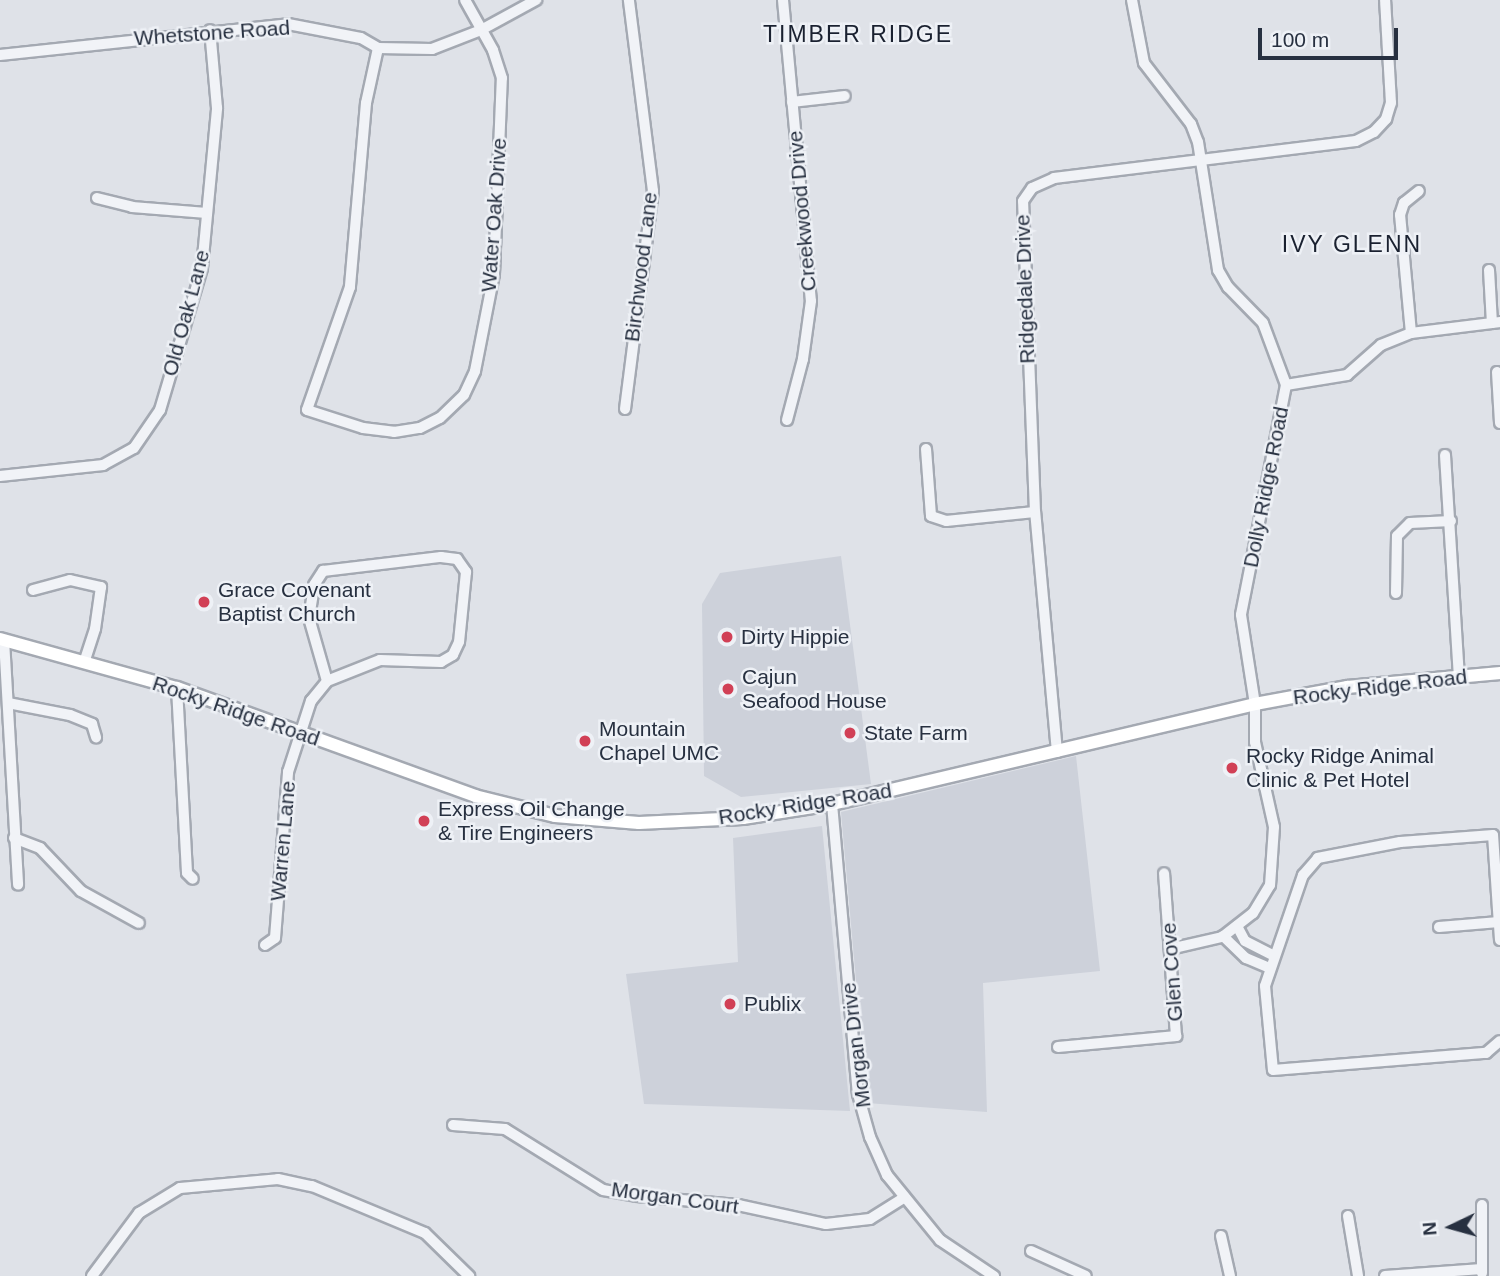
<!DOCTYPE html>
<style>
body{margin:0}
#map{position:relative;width:1500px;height:1276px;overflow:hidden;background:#dfe2e8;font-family:Helvetica,sans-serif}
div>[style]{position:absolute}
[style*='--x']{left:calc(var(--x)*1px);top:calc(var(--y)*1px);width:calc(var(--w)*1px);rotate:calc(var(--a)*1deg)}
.built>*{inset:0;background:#cdd1da}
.roads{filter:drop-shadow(2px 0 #a4a9b2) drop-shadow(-2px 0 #a4a9b2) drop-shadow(0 2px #a4a9b2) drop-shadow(0 -2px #a4a9b2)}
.minor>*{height:10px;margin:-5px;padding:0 5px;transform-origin:5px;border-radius:5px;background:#f1f3f7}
.major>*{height:12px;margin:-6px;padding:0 6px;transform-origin:6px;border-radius:6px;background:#fff}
.dots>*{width:19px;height:19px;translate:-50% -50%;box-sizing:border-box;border:4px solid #eef1f6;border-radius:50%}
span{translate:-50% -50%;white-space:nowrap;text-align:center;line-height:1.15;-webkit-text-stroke:5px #eef1f6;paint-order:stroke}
.street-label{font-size:21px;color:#273040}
.poi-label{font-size:21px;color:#273040}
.left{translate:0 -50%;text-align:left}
.neighbourhood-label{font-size:23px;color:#1a2130;letter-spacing:2px}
.north{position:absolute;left:1416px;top:1192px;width:70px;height:70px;-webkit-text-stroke:5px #eef1f6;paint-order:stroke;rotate:265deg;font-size:19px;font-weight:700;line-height:28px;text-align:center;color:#273040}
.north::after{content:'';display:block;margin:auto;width:24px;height:32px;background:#273040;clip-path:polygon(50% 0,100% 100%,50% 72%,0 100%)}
.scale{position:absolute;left:1258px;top:28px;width:140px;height:32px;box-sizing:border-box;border:4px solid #273040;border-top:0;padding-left:9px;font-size:21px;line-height:24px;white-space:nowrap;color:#273040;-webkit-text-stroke:5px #eef1f6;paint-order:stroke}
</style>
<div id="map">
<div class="built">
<div style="clip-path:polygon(841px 556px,871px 784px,741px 797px,704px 776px,702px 604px,720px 573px)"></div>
<div style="clip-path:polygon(1076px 756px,1100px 971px,983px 983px,987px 1112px,867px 1103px,841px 812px)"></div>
<div style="clip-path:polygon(822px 826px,850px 1111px,644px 1104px,626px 974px,738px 962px,733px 838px)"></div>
</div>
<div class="roads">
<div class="minor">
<div style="--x:783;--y:0;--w:302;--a:84.7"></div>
<div style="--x:811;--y:301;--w:59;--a:97.9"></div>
<div style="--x:803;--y:359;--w:63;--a:104.7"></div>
<div style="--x:1132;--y:0;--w:64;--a:79.2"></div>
<div style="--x:1144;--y:63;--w:77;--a:52.4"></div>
<div style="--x:1191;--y:124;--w:19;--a:69"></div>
<div style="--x:1198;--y:142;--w:130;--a:81.1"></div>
<div style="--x:1218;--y:270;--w:20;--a:60"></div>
<div style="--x:1228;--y:287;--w:50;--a:45.8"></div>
<div style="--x:1263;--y:323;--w:66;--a:69.6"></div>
<div style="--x:1286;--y:385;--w:234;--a:101.1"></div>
<div style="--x:1241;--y:615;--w:90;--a:81.1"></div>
<div style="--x:1255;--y:704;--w:38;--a:90"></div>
<div style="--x:1255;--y:742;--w:87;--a:77.4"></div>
<div style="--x:1274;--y:827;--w:58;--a:93.9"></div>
<div style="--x:1270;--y:885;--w:33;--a:121"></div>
<div style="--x:1253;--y:913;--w:39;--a:142"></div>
<div style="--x:1222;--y:937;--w:53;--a:167"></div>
<div style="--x:378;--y:48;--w:56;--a:102.3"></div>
<div style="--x:366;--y:103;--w:185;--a:95"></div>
<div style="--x:350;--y:287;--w:130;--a:109.3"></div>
<div style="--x:307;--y:410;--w:59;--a:17.8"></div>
<div style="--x:363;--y:428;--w:31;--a:7"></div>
<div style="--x:394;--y:432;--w:26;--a:-9"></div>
<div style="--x:420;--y:428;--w:22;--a:-27"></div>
<div style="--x:440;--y:418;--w:33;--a:-44"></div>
<div style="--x:464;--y:395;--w:26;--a:-65"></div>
<div style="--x:475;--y:371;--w:99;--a:-78.9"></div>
<div style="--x:494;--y:274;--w:196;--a:-87.7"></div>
<div style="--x:502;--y:78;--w:29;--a:-108"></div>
<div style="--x:493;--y:50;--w:57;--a:-119.2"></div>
<div style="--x:0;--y:55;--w:290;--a:-6.1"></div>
<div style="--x:288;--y:24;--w:74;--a:10.9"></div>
<div style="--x:361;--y:38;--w:20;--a:30"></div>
<div style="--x:378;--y:48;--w:54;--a:1.1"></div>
<div style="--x:432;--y:49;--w:53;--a:-21.2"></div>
<div style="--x:481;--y:30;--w:63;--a:-28.6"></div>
<div style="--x:792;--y:102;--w:53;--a:-6.5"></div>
<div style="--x:97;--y:198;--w:36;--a:14"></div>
<div style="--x:132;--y:207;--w:75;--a:4.6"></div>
<div style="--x:1489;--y:270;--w:53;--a:86.8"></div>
<div style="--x:1411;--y:333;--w:119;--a:-95.3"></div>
<div style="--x:1400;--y:215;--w:13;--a:-72"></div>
<div style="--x:1404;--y:203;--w:19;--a:-39"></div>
<div style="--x:1497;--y:372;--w:51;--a:86.6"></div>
<div style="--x:1286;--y:385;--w:62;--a:-9.3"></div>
<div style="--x:1347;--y:375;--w:45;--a:-41.4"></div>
<div style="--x:1381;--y:345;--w:32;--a:-22"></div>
<div style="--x:1411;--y:333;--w:90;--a:-7"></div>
<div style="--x:625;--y:409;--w:220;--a:-82.7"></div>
<div style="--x:653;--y:191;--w:193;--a:-97.2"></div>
<div style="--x:926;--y:449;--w:67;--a:85.7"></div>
<div style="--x:931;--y:516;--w:16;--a:18"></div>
<div style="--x:946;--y:521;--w:89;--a:-5.8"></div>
<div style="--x:1445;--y:455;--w:223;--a:86.4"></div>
<div style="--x:0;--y:476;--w:104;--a:-6.1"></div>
<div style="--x:103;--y:465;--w:35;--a:-29"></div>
<div style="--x:134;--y:448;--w:46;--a:-55.6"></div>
<div style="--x:160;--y:410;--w:148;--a:-73.5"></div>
<div style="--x:202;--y:268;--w:161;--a:-84.6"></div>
<div style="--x:217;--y:108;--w:78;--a:-95.1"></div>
<div style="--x:33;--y:590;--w:38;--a:-15"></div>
<div style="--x:70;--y:580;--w:32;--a:13"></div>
<div style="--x:101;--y:587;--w:42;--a:98.1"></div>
<div style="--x:95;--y:629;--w:33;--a:108"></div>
<div style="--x:1396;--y:593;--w:57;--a:-89"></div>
<div style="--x:1397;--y:536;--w:18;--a:-45"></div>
<div style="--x:1410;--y:523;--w:41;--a:-2.8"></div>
<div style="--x:4;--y:640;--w:245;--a:86.7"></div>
<div style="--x:177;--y:688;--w:185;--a:86.9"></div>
<div style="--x:187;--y:873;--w:8;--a:45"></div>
<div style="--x:8;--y:703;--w:63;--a:11"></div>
<div style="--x:70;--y:715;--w:24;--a:22"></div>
<div style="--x:92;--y:724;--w:14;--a:73"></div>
<div style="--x:1057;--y:752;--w:241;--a:-95.2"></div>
<div style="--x:1035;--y:512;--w:311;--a:-92.2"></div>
<div style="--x:1023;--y:201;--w:16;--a:-55"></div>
<div style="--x:1032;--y:188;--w:24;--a:-24"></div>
<div style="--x:1054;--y:178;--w:304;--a:-7"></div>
<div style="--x:1356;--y:141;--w:20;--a:-27"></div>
<div style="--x:1374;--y:132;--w:18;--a:-47"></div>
<div style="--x:1386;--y:119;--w:17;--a:-73"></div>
<div style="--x:1391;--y:103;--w:103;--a:-93.3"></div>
<div style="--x:832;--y:804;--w:291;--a:84.9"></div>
<div style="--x:858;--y:1094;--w:45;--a:74.4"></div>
<div style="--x:870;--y:1137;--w:42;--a:65.9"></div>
<div style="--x:887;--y:1175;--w:84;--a:50.8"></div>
<div style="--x:940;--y:1240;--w:65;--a:33.7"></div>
<div style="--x:14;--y:838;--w:28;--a:21"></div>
<div style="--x:40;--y:848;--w:59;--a:46.4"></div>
<div style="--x:81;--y:891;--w:66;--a:28.9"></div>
<div style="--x:1237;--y:926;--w:17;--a:62"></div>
<div style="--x:1245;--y:941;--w:33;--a:27"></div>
<div style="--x:1439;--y:927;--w:60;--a:-4.8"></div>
<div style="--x:1223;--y:936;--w:32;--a:44"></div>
<div style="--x:1246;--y:958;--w:25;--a:23"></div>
<div style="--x:1500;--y:940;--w:105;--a:-93.8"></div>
<div style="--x:1493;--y:835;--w:93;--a:175.7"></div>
<div style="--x:1400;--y:842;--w:84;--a:169"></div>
<div style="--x:1318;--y:858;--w:23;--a:131"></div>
<div style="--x:1303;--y:875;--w:117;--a:108.9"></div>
<div style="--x:1265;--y:986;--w:84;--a:84.6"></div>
<div style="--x:1273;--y:1070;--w:214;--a:-4.6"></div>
<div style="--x:1486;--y:1053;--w:18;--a:-41"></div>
<div style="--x:265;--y:945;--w:12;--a:-35"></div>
<div style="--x:275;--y:938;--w:167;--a:-85.5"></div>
<div style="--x:288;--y:772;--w:75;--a:-72.1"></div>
<div style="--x:311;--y:701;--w:26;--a:-51"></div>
<div style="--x:327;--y:681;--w:66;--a:-105.9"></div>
<div style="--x:309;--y:618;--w:33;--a:-81"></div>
<div style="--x:314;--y:585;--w:17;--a:-57"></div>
<div style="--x:323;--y:571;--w:119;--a:-6.8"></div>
<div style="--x:441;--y:557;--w:16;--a:7"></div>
<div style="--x:457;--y:559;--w:16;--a:55"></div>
<div style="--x:466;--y:572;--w:70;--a:95.7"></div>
<div style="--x:459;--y:642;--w:14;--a:115"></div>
<div style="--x:453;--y:655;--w:14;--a:150"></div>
<div style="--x:441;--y:662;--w:61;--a:-178.1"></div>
<div style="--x:380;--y:660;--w:57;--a:158.4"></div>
<div style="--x:1058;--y:1047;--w:119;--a:-5.3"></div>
<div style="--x:1176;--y:1036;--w:163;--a:-94.2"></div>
<div style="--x:453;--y:1125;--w:52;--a:4.4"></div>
<div style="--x:505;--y:1129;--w:115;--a:31.9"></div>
<div style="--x:603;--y:1190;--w:35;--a:10"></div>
<div style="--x:637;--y:1196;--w:101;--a:5.1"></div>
<div style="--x:738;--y:1205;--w:90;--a:12.2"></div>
<div style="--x:826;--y:1224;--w:44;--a:-6.5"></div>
<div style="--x:870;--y:1219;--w:41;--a:-32.2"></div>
<div style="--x:1482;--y:1205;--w:68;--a:90"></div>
<div style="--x:1348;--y:1216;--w:61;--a:80.5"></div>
<div style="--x:1221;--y:1236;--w:41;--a:77.3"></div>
<div style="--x:1031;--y:1251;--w:60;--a:24.4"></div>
<div style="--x:92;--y:1276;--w:79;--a:-53.3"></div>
<div style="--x:139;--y:1213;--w:48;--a:-31.4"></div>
<div style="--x:180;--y:1188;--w:98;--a:-5.2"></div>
<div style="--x:278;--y:1179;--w:35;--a:12"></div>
<div style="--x:312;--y:1186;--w:122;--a:22.6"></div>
<div style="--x:425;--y:1233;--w:62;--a:44.3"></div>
<div style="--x:1385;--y:1276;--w:97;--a:-4.1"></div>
</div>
<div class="major">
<div style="--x:0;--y:639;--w:184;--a:15.5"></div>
<div style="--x:177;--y:688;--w:317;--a:19.9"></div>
<div style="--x:475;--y:796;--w:82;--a:14"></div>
<div style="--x:555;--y:816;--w:84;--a:4.8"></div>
<div style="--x:639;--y:823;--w:104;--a:-2.8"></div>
<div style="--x:743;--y:818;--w:90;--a:-8.9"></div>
<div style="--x:832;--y:804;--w:435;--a:-13.3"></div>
<div style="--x:1255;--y:704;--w:94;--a:-10.5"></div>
<div style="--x:1347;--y:687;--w:154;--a:-5.2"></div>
</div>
</div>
<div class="dots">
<div style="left:204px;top:602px;background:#d14056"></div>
<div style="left:727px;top:637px;background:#d14056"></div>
<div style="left:728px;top:689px;background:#d14056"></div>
<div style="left:850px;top:733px;background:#d14056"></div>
<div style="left:585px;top:741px;background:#d14056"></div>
<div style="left:1232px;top:768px;background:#d14056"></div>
<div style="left:424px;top:821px;background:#d14056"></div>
<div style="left:730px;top:1004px;background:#d14056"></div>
</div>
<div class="street-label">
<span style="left:212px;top:33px;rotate:-4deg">Whetstone Road</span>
<span style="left:802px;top:211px;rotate:-95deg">Creekwood Drive</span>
<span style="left:494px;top:215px;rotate:-86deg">Water Oak Drive</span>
<span style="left:641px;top:267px;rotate:-83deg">Birchwood Lane</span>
<span style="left:1025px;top:289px;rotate:-92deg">Ridgedale Drive</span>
<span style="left:186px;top:313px;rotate:-75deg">Old Oak Lane</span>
<span style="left:1266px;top:487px;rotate:-79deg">Dolly Ridge Road</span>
<span style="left:1380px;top:687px;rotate:-7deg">Rocky Ridge Road</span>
<span style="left:236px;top:711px;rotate:19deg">Rocky Ridge Road</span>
<span style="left:805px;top:804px;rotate:-9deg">Rocky Ridge Road</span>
<span style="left:283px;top:841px;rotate:-85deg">Warren Lane</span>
<span style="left:1172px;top:972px;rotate:-94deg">Glen Cove</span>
<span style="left:856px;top:1045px;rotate:-97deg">Morgan Drive</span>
<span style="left:675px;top:1198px;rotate:8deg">Morgan Court</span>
</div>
<div class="poi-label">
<span class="left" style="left:218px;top:602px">Grace Covenant<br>Baptist Church</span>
<span class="left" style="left:741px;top:637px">Dirty Hippie</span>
<span class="left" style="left:742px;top:689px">Cajun<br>Seafood House</span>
<span class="left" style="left:599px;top:741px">Mountain<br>Chapel UMC</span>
<span class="left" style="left:864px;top:733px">State Farm</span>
<span class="left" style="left:1246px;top:768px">Rocky Ridge Animal<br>Clinic &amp; Pet Hotel</span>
<span class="left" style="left:438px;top:821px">Express Oil Change<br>&amp; Tire Engineers</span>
<span class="left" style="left:744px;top:1004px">Publix</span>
</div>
<div class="neighbourhood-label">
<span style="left:858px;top:34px">TIMBER RIDGE</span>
<span style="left:1352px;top:244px">IVY GLENN</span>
</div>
<div class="north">N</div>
<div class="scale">100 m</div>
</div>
